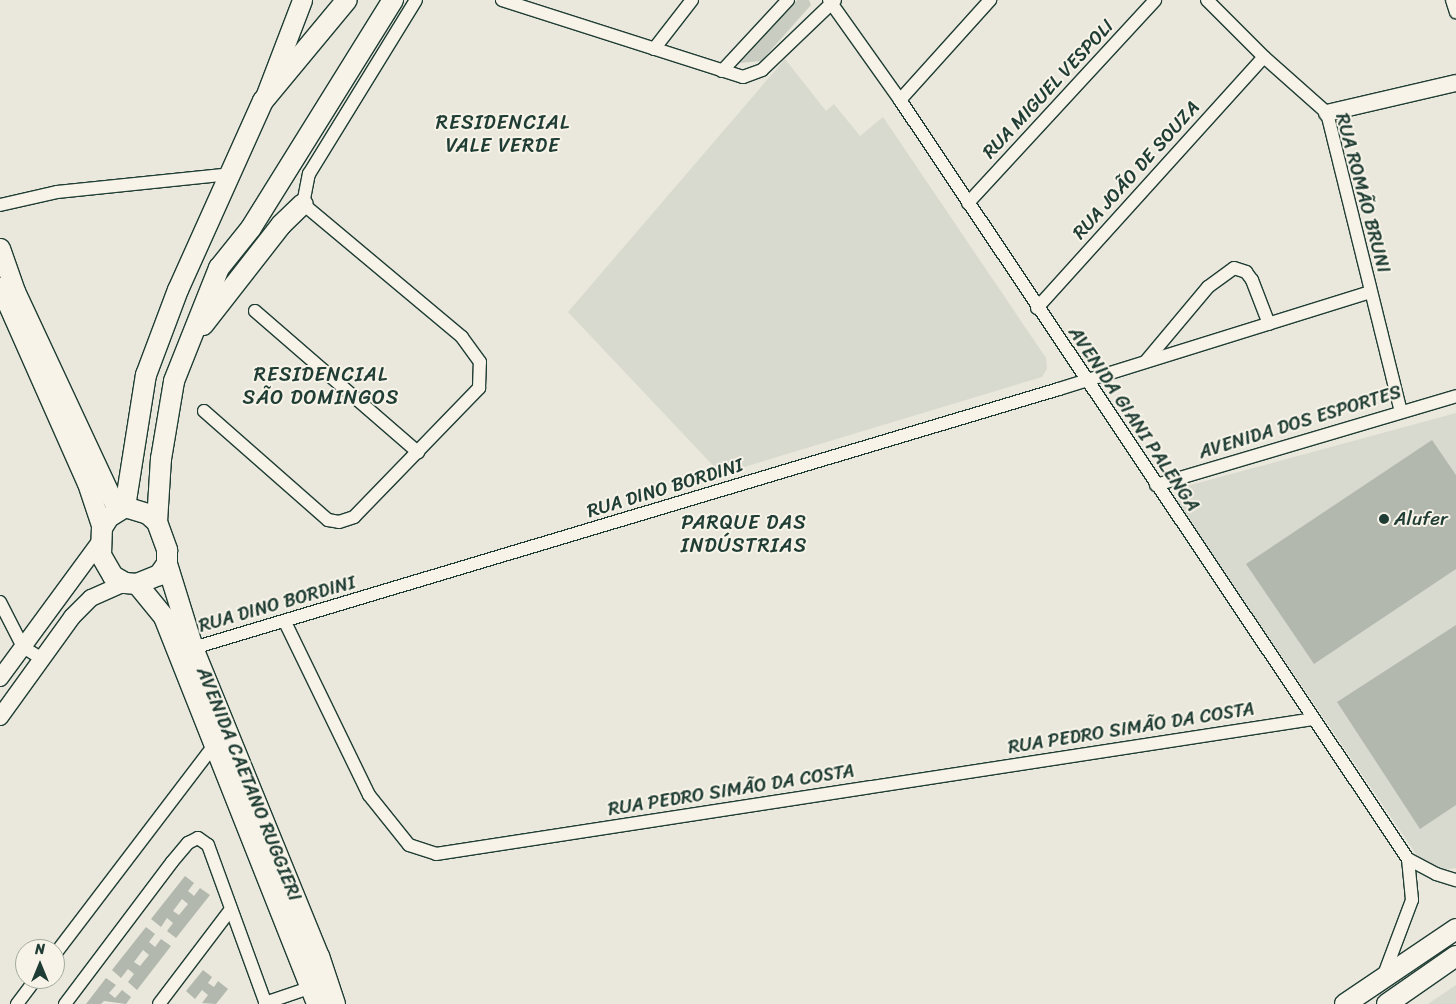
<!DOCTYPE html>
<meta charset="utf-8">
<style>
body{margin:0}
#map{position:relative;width:1456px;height:1004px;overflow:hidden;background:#eae8dd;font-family:Sriracha,sans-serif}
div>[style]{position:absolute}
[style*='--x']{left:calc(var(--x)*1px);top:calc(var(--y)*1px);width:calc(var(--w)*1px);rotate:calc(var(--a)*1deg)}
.built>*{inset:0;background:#d9dacf}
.green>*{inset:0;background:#c8ccc1}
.building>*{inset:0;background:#b2b8ae}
.roads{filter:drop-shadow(1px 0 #1f3d34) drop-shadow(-1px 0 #1f3d34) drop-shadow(0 1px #1f3d34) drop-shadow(0 -1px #1f3d34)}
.minor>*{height:12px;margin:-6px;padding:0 6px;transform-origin:6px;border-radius:6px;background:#f7f3e8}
.tertiary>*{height:16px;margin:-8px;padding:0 8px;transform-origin:8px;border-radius:8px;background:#f7f3e8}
.secondary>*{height:19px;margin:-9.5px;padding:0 9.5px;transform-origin:9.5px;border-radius:9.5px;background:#f7f3e8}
.primary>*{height:20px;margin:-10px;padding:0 10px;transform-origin:10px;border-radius:10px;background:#f7f3e8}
.dots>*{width:14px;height:14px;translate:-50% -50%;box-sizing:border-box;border:2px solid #f7f3e8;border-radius:50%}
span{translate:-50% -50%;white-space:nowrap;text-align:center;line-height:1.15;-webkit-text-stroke:4px #f7f3e8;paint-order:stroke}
.street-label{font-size:19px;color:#1f3d34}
.poi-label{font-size:19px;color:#1f3d34}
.left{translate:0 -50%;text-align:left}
.neighbourhood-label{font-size:20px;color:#1f3d34;letter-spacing:1px}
.north{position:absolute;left:15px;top:939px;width:50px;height:50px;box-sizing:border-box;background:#f7f3e8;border:1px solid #a1aaa0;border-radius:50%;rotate:0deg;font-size:14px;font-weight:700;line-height:20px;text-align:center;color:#1f3d34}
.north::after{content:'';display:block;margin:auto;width:18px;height:22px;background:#1f3d34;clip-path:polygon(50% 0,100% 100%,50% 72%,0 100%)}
</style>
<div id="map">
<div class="built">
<div style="clip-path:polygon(785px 59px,826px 111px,834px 104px,860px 136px,883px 117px,1046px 358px,1047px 369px,1042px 377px,721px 474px,568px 312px)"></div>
<div style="clip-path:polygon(1456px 413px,1456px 868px,1444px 870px,1418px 857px,1177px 502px,1183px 487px)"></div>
<div style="clip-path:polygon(1456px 985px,1456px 1004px,1428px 1004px)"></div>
</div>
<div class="green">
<div style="clip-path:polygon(797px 0,809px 0,811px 5px,761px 61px,740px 63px)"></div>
</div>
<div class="building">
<div style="clip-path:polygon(1432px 440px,1456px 475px,1456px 569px,1314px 664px,1246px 564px)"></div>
<div style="clip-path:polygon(1456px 625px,1456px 805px,1420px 829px,1337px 702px)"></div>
<div style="clip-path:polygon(evenodd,185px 876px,194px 883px,188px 891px,194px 896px,200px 888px,210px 895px,176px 938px,167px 931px,173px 923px,167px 918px,161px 927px,151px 919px,185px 876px,182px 899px,188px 904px,179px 915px,173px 911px,182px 899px)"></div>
<div style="clip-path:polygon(evenodd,146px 927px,155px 934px,149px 942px,155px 947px,161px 939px,171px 946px,137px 990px,128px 982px,134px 974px,128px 969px,121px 978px,112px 970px,146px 927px,143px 950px,149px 955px,140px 966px,134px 962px,143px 950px)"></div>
<div style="clip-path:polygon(203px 970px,212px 977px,208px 983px,214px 987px,218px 981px,228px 989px,216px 1004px,202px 1003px,208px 995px,202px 990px,195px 999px,186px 991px)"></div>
<div style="clip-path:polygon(106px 978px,116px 985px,109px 993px,115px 998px,122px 990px,131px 997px,126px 1004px,104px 1001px,101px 1004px,86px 1004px)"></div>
</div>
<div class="roads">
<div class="minor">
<div style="--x:502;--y:0;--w:253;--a:17.7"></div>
<div style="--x:743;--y:77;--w:20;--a:-20"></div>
<div style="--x:762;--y:70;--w:101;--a:-43.8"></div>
<div style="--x:829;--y:0;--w:123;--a:54.6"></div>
<div style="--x:900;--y:100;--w:913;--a:56.21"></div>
<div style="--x:1408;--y:859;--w:41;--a:84.4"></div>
<div style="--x:1412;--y:900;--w:82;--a:110.6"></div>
<div style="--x:1207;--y:0;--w:81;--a:45"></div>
<div style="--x:1264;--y:57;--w:84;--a:41.6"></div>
<div style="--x:1327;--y:113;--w:307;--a:76.1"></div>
<div style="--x:1452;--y:0;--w:13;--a:72"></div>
<div style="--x:654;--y:49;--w:62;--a:-52.2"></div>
<div style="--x:722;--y:71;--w:97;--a:-47.1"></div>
<div style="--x:900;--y:100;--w:135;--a:-48"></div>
<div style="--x:968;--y:203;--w:276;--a:-47.3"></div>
<div style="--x:0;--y:205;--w:58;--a:-12.8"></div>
<div style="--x:57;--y:192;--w:174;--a:-5.9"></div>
<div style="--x:1037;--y:308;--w:338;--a:-47.9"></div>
<div style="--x:255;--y:311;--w:216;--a:40.9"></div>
<div style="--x:1146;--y:361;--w:97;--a:-50"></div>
<div style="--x:1208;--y:287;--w:32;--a:-36"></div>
<div style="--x:1234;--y:268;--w:13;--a:18"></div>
<div style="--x:1246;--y:272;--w:10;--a:53"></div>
<div style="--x:1252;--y:280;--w:47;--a:68.9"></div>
<div style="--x:204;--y:411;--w:165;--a:41.3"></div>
<div style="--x:328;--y:520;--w:11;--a:10"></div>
<div style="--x:339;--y:522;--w:16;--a:-18"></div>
<div style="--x:354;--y:517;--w:180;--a:-45.9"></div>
<div style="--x:479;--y:388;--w:26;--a:-88"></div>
<div style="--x:480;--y:362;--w:31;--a:-126"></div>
<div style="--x:462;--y:337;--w:207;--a:-140.1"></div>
<div style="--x:303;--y:204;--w:31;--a:-79"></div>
<div style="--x:309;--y:174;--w:204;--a:-58.4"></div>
<div style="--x:1156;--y:485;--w:313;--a:-16.5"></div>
<div style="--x:0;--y:602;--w:51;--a:62.9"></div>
<div style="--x:23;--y:647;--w:22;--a:32"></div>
<div style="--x:285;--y:622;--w:192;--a:64.1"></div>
<div style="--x:369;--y:795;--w:64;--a:51.3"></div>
<div style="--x:409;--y:845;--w:28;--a:18"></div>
<div style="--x:436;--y:854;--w:887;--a:-8.75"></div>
<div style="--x:193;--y:648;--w:904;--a:-16.65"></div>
<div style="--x:1059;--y:389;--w:326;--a:-17.3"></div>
<div style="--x:1408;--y:859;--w:32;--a:28"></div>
<div style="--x:1436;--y:874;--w:21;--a:17"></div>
<div style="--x:55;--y:954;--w:265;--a:-52.7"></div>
<div style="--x:265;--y:1003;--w:50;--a:-18.8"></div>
<div style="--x:17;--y:1004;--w:31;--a:-53"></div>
<div style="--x:65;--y:1004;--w:178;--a:-53"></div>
<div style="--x:172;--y:862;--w:25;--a:-50"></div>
<div style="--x:188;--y:843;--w:11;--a:-27"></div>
<div style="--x:198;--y:838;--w:12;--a:35"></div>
<div style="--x:208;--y:845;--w:169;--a:70"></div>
<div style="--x:159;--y:1004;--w:119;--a:-52.8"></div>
</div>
<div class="tertiary">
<div style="--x:1327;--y:113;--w:132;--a:-13.1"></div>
<div style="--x:0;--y:678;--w:169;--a:-53.7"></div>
<div style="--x:0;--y:717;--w:123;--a:-54.2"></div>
<div style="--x:72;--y:617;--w:27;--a:-45"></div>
<div style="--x:91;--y:598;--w:37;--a:-24"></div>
</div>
<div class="secondary">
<div style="--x:265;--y:97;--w:104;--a:-69.1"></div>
<div style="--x:0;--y:248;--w:46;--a:70.8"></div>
<div style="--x:15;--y:291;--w:242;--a:65"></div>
<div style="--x:0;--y:287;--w:214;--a:66.1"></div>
<div style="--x:87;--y:483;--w:47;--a:71.6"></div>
</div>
<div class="primary">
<div style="--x:203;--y:325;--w:127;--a:-52"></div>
<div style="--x:281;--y:225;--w:30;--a:-44"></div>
<div style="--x:125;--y:507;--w:134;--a:-81"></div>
<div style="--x:146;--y:375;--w:91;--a:-69.4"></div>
<div style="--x:178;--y:290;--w:207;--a:-65.8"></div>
<div style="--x:263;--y:101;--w:131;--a:-50.3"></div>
<div style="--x:125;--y:507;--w:24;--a:17"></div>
<div style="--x:148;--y:514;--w:12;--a:42"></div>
<div style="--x:157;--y:522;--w:30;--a:70"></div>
<div style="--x:167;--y:550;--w:14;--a:90"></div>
<div style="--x:167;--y:564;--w:14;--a:126"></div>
<div style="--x:159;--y:575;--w:24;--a:158"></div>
<div style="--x:137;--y:584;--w:12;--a:-175"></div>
<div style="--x:125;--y:583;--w:14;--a:-150"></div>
<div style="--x:113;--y:576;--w:24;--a:-120"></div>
<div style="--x:101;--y:555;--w:27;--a:-88"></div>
<div style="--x:102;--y:528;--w:13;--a:-58"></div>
<div style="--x:109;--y:517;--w:19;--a:-32"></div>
<div style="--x:157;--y:522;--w:63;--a:-86.4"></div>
<div style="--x:161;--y:459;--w:79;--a:-80.5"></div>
<div style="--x:174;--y:381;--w:122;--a:-68.3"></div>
<div style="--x:219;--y:268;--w:51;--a:-51.3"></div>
<div style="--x:251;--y:228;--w:269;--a:-58.1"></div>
<div style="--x:167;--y:564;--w:88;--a:72.8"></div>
<div style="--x:193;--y:648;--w:333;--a:67.8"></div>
<div style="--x:319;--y:956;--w:51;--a:71.6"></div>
<div style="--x:137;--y:584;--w:43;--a:50.7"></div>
<div style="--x:164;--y:617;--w:416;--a:68.4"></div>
<div style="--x:1345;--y:1004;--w:134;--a:-34"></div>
<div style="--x:1387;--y:1004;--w:84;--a:-34.8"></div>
</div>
</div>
<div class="dots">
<div style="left:1384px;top:519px;background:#1f3d34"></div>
</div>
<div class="street-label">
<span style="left:1048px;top:89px;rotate:-47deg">RUA MIGUEL VESPOLI</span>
<span style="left:1136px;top:170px;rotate:-48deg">RUA JOÃO DE SOUZA</span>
<span style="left:1363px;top:193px;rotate:75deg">RUA ROMÃO BRUNI</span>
<span style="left:1134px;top:419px;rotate:56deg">AVENIDA GIANI PALENGA</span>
<span style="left:1300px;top:422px;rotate:-17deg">AVENIDA DOS ESPORTES</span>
<span style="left:665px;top:488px;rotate:-17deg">RUA DINO BORDINI</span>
<span style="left:277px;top:604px;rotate:-16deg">RUA DINO BORDINI</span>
<span style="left:1131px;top:728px;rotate:-9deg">RUA PEDRO SIMÃO DA COSTA</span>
<span style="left:249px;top:784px;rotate:68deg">AVENIDA CAETANO RUGGIERI</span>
<span style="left:731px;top:790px;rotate:-9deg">RUA PEDRO SIMÃO DA COSTA</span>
</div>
<div class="poi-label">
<span class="left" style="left:1394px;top:519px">Alufer</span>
</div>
<div class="neighbourhood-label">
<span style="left:503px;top:134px">RESIDENCIAL<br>VALE VERDE</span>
<span style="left:321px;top:386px">RESIDENCIAL<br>SÃO DOMINGOS</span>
<span style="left:744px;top:534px">PARQUE DAS<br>INDÚSTRIAS</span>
</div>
<div class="north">N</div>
</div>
